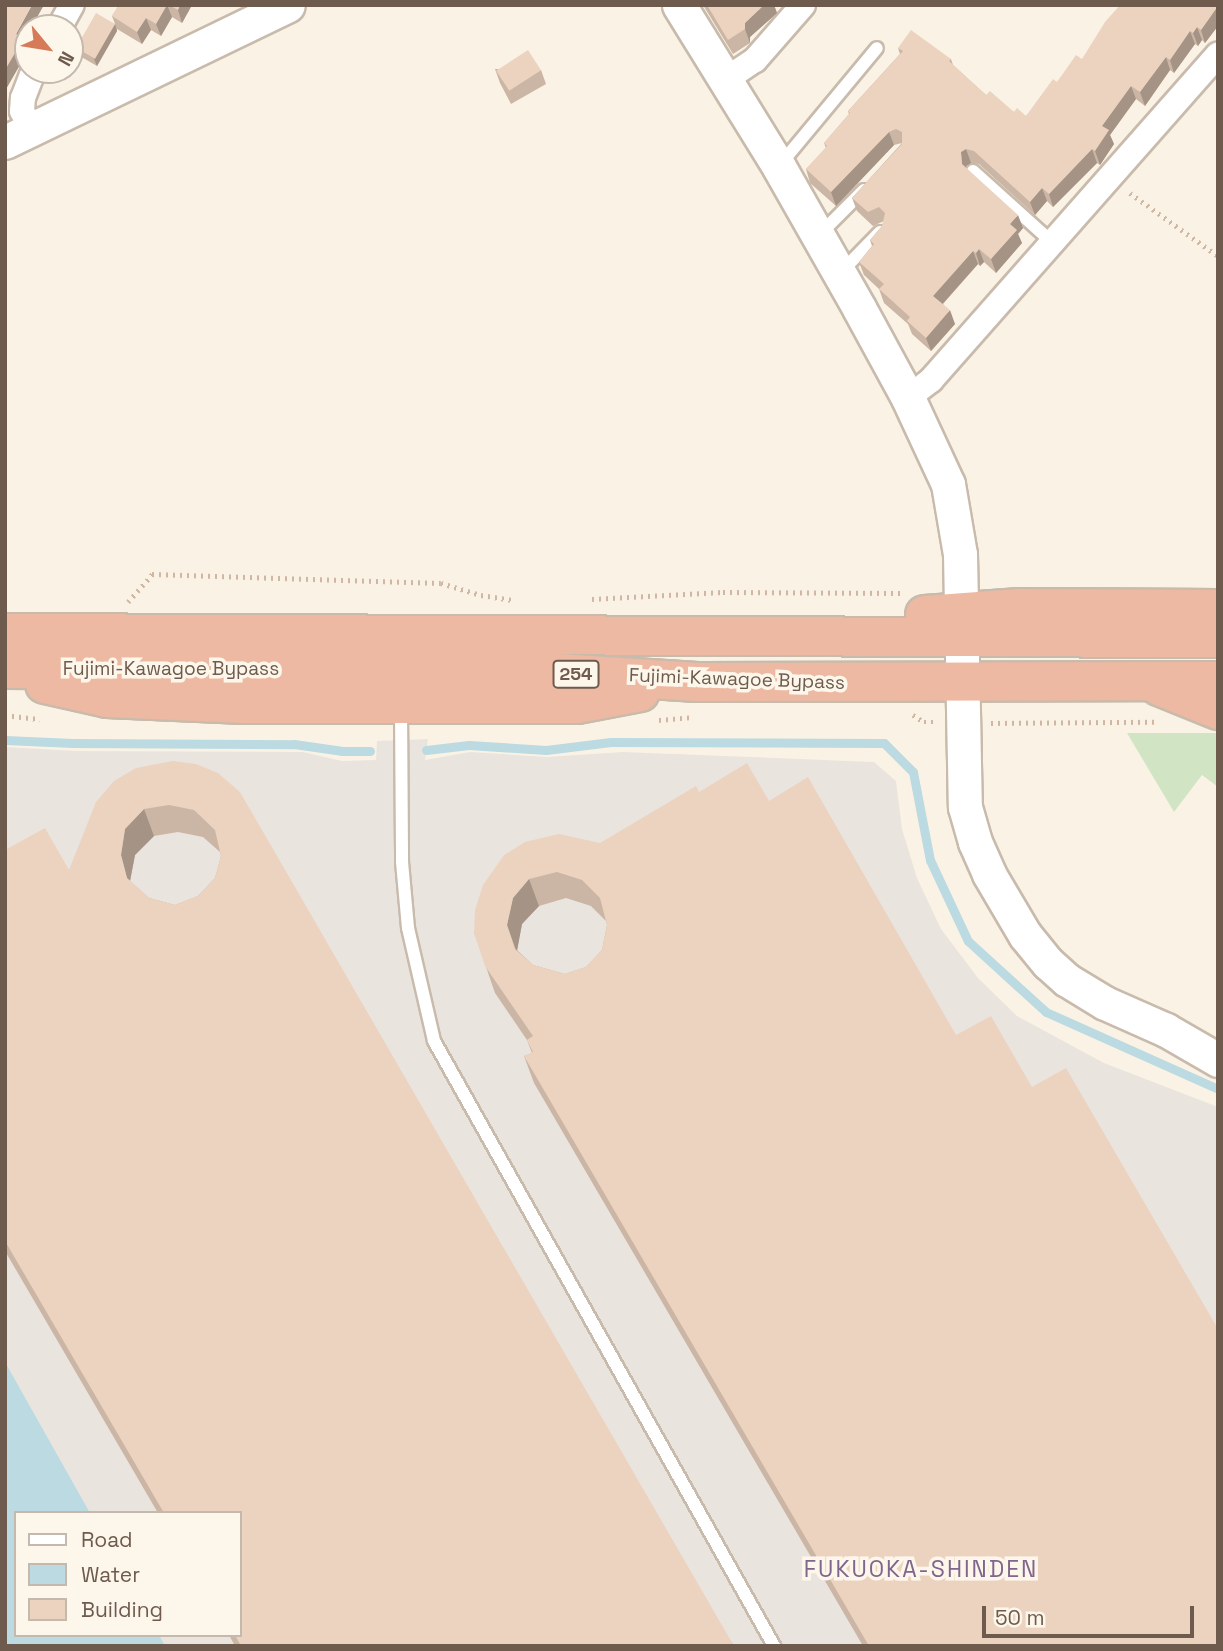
<!DOCTYPE html>
<style>
body{margin:0}
#map{position:relative;width:1223px;height:1651px;overflow:hidden;background:#faf3e5;font-family:"Space Grotesk",sans-serif}
div>[style]{position:absolute}
[style*='--x']{left:calc(var(--x)*1px);top:calc(var(--y)*1px);width:calc(var(--w)*1px);rotate:calc(var(--a)*1deg)}
.industrial>*{inset:0;background:#eae4df}
.green>*{inset:0;background:#d1e5c5}
.water>*{inset:0;background:#bcdae1}
.stream>*{height:9px;margin:-4.5px;padding:0 4.5px;transform-origin:4.5px;border-radius:4.5px;background:#bcdae1}
.path>*{height:4.5px;margin-top:-2.25px;transform-origin:0;background:repeating-linear-gradient(90deg,#d0b7a3 0 2px,transparent 0 7px)}
.roads{filter:drop-shadow(2px 0 #c9bbac) drop-shadow(-2px 0 #c9bbac) drop-shadow(0 2px #c9bbac) drop-shadow(0 -2px #c9bbac)}
.lane>*{height:12px;margin:-6px;padding:0 6px;transform-origin:6px;border-radius:6px;background:#fff}
.street>*{height:24px;margin:-12px;padding:0 12px;transform-origin:12px;border-radius:12px;background:#fff}
.secondary>*{height:33px;margin:-16.5px;padding:0 16.5px;transform-origin:16.5px;border-radius:16.5px;background:#fff}
.highway>*{height:38px;margin:-19px;padding:0 19px;transform-origin:19px;border-radius:19px;background:#edb9a2}
.wall>*{inset:0;background:#cbb5a4}
.shaded-wall>*{inset:0;background:#a59486}
.building>*{inset:0;background:#ecd3bf;transform-origin:0 0}
span{translate:-50% -50%;white-space:nowrap;text-align:center;line-height:1.15;-webkit-text-stroke:7px #fdf7eb;paint-order:stroke}
.shield-label span{padding:2px 5px;background:#fdf7eb;border:2px solid;border-radius:5px;-webkit-text-stroke-width:0}
.shield-label{font-size:18px;color:#6f5b4d;font-weight:700}
.street-label{font-size:19px;color:#6f5b4d}
.quarter-label{font-size:23px;color:#80658c;letter-spacing:2px}
.frame{position:absolute;inset:0;border:7px solid #6f5b4d;pointer-events:none}
.legend{position:absolute;left:14px;top:1511px;width:228px;height:126px;box-sizing:border-box;background:#fdf7eb;border:2px solid #c4b9ac;margin:0;padding:9px 12px;list-style:none;font-size:21px;color:#6f5b4d}
.legend li{display:flex;align-items:center;gap:14px;height:35px}
.legend b{width:35px;border:2px solid #c4b9ac}
.north{position:absolute;left:14px;top:14px;width:70px;height:70px;box-sizing:border-box;background:#fdf7eb;border:2px solid #c4b9ac;border-radius:50%;rotate:120deg;font-size:19px;font-weight:700;line-height:28px;text-align:center;color:#6f5b4d}
.north::after{content:'';display:block;margin:auto;width:24px;height:32px;background:#d67a57;clip-path:polygon(50% 0,100% 100%,50% 72%,0 100%)}
.scale{position:absolute;left:982px;top:1606px;width:212px;height:32px;box-sizing:border-box;border:4px solid #6f5b4d;border-top:0;padding-left:9px;font-size:21px;line-height:24px;white-space:nowrap;color:#6f5b4d;-webkit-text-stroke:5px #fdf7eb;paint-order:stroke}
</style>
<div id="map">
<div class="industrial">
<div style="clip-path:polygon(evenodd,428px 739px,425px 760px,470px 752px,547px 757px,623px 752px,874px 762px,896px 781px,902px 829px,917px 878px,941px 929px,978px 978px,1017px 1016px,1104px 1063px,1218px 1107px,1218px 1646px,5px 1646px,5px 747px,76px 751px,303px 752px,342px 761px,376px 760px,377px 741px,428px 739px,16px 1513px,240px 1513px,240px 1635px,16px 1635px,16px 1513px)"></div>
</div>
<div class="green">
<div style="clip-path:polygon(1127px 733px,1218px 733px,1218px 787px,1202px 775px,1174px 812px)"></div>
</div>
<div class="water">
<div style="clip-path:polygon(5px 1362px,90px 1513px,16px 1513px,16px 1635px,159px 1635px,165px 1646px,5px 1646px)"></div>
</div>
<div class="stream">
<div style="--x:5;--y:740;--w:68;--a:2.5"></div>
<div style="--x:73;--y:743;--w:221;--a:0.3"></div>
<div style="--x:294;--y:744;--w:49;--a:8.3"></div>
<div style="--x:342;--y:751;--w:28;--a:0"></div>
<div style="--x:426;--y:750;--w:43;--a:-6.6"></div>
<div style="--x:469;--y:745;--w:77;--a:3.7"></div>
<div style="--x:546;--y:750;--w:65;--a:-7"></div>
<div style="--x:611;--y:742;--w:273;--a:0.2"></div>
<div style="--x:884;--y:743;--w:41;--a:45"></div>
<div style="--x:913;--y:772;--w:90;--a:79.1"></div>
<div style="--x:930;--y:860;--w:89;--a:64.9"></div>
<div style="--x:968;--y:941;--w:105;--a:42.3"></div>
<div style="--x:1046;--y:1012;--w:188;--a:24.1"></div>
</div>
<div class="path">
<div style="--x:1130;--y:193;--w:108;--a:35.6"></div>
<div style="--x:592;--y:599;--w:131;--a:-3.1"></div>
<div style="--x:723;--y:592;--w:179;--a:0.3"></div>
<div style="--x:128;--y:602;--w:37;--a:-49"></div>
<div style="--x:152;--y:574;--w:289;--a:1.8"></div>
<div style="--x:441;--y:583;--w:42;--a:16.7"></div>
<div style="--x:481;--y:595;--w:33;--a:9"></div>
<div style="--x:5;--y:715;--w:35;--a:7"></div>
<div style="--x:913;--y:715;--w:13;--a:32"></div>
<div style="--x:924;--y:722;--w:10;--a:0"></div>
<div style="--x:659;--y:720;--w:33;--a:-5"></div>
<div style="--x:991;--y:723;--w:163;--a:-0.4"></div>
</div>
<div class="roads">
<div class="lane">
<div style="--x:779;--y:166;--w:153;--a:-50.3"></div>
<div style="--x:973;--y:171;--w:108;--a:42"></div>
<div style="--x:818;--y:236;--w:65;--a:-45"></div>
<div style="--x:841;--y:272;--w:56;--a:-45.7"></div>
<div style="--x:401;--y:709;--w:153;--a:89.6"></div>
<div style="--x:402;--y:862;--w:66;--a:84.8"></div>
<div style="--x:408;--y:928;--w:116;--a:77"></div>
<div style="--x:434;--y:1041;--w:694;--a:60.66"></div>
</div>
<div class="street">
<div style="--x:59;--y:28;--w:26;--a:-61"></div>
<div style="--x:725;--y:80;--w:36;--a:-34"></div>
<div style="--x:755;--y:60;--w:73;--a:-48.9"></div>
<div style="--x:31;--y:130;--w:21;--a:-115"></div>
<div style="--x:22;--y:111;--w:13;--a:-86"></div>
<div style="--x:23;--y:98;--w:30;--a:-69"></div>
<div style="--x:908;--y:398;--w:29;--a:-38"></div>
<div style="--x:931;--y:380;--w:434;--a:-48.6"></div>
</div>
<div class="secondary">
<div style="--x:679;--y:5;--w:190;--a:58.3"></div>
<div style="--x:779;--y:167;--w:162;--a:60.4"></div>
<div style="--x:859;--y:308;--w:102;--a:61.4"></div>
<div style="--x:908;--y:398;--w:95;--a:65.1"></div>
<div style="--x:948;--y:484;--w:71;--a:80.3"></div>
<div style="--x:960;--y:554;--w:253;--a:88.9"></div>
<div style="--x:965;--y:807;--w:36;--a:74"></div>
<div style="--x:975;--y:842;--w:35;--a:66"></div>
<div style="--x:989;--y:874;--w:71;--a:59.5"></div>
<div style="--x:1025;--y:935;--w:36;--a:51"></div>
<div style="--x:1048;--y:963;--w:25;--a:42"></div>
<div style="--x:1067;--y:980;--w:44;--a:31.2"></div>
<div style="--x:1105;--y:1003;--w:67;--a:23.9"></div>
<div style="--x:1166;--y:1030;--w:60;--a:30"></div>
<div style="--x:5;--y:142;--w:314;--a:-25.8"></div>
</div>
<div class="highway">
<div style="--x:925;--y:615;--w:95;--a:-4.2"></div>
<div style="--x:1020;--y:608;--w:198;--a:0.3"></div>
<div style="--x:5;--y:633;--w:1213;--a:0.24"></div>
<div style="--x:5;--y:669;--w:522;--a:0.22"></div>
<div style="--x:527;--y:671;--w:170;--a:3.7"></div>
<div style="--x:697;--y:682;--w:521;--a:-0.11"></div>
<div style="--x:45;--y:684;--w:64;--a:12.7"></div>
<div style="--x:107;--y:698;--w:137;--a:2.5"></div>
<div style="--x:244;--y:704;--w:333;--a:0"></div>
<div style="--x:577;--y:704;--w:64;--a:-10.8"></div>
<div style="--x:1159;--y:686;--w:64;--a:22.1"></div>
</div>
</div>
<div class="wall">
<div style="clip-path:polygon(119px 5px,192px 5px,182px 23px,172px 17px,161px 36px,151px 30px,142px 44px,117px 29px,117px 31px,97px 66px,78px 55px,76px 48px,115px 24px,112px 16px)"></div>
<div style="clip-path:polygon(703px 5px,774px 5px,777px 13px,750px 37px,750px 43px,733px 54px)"></div>
<div style="clip-path:polygon(1218px 5px,1218px 26px,1205px 43px,1202px 40px,1198px 46px,1195px 44px,1174px 73px,1170px 70px,1145px 106px,1136px 99px,1110px 135px,1114px 144px,1100px 165px,1097px 163px,1053px 207px,1047px 201px,1035px 215px,979px 164px,971px 163px,966px 166px,966px 168px,1023px 228px,1018px 234px,1022px 243px,996px 273px,984px 262px,980px 266px,978px 264px,943px 304px,955px 324px,931px 351px,912px 334px,908px 324px,884px 303px,879px 289px,864px 275px,859px 262px,872px 246px,870px 240px,882px 226px,884px 221px,873px 226px,857px 211px,852px 198px,902px 143px,894px 145px,836px 206px,810px 183px,806px 169px,826px 148px,824px 143px,849px 114px,848px 111px,900px 54px,898px 48px,951px 59px,953px 65px,986px 95px,1014px 112px,1026px 116px,1057px 82px,1082px 59px)"></div>
<div style="clip-path:polygon(495px 69px,541px 70px,546px 84px,511px 104px,500px 83px)"></div>
<div style="clip-path:polygon(evenodd,173px 761px,734px 1646px,235px 1646px,229px 1635px,240px 1635px,240px 1513px,158px 1513px,5px 1251px,5px 850px,69px 870px,173px 761px,178px 832px,203px 837px,220px 852px,221px 856px,215px 878px,198px 896px,175px 905px,149px 898px,130px 881px,135px 855px,154px 836px,178px 832px)"></div>
<div style="clip-path:polygon(evenodd,559px 834px,1218px 1646px,863px 1646px,534px 1083px,524px 1056px,532px 1053px,527px 1040px,495px 993px,474px 932px,559px 834px,566px 898px,591px 906px,606px 921px,607px 925px,602px 950px,586px 967px,565px 974px,533px 965px,517px 950px,522px 924px,539px 906px,566px 898px)"></div>
</div>
<div class="shaded-wall">
<div style="clip-path:polygon(32px 5px,44px 5px,31px 28px,28px 28px,28px 33px,24px 39px,28px 51px,5px 91px,5px 70px,16px 34px)"></div>
<div style="clip-path:polygon(167px 5px,172px 17px,161px 36px,156px 24px)"></div>
<div style="clip-path:polygon(180px 5px,192px 5px,182px 23px,178px 10px)"></div>
<div style="clip-path:polygon(764px 5px,774px 5px,777px 13px,750px 37px,750px 43px,745px 29px,745px 23px)"></div>
<div style="clip-path:polygon(1218px 6px,1218px 26px,1205px 43px,1201px 30px)"></div>
<div style="clip-path:polygon(146px 18px,151px 30px,142px 44px,137px 32px)"></div>
<div style="clip-path:polygon(115px 24px,117px 31px,97px 66px,94px 59px)"></div>
<div style="clip-path:polygon(1197px 27px,1202px 40px,1198px 46px,1193px 33px)"></div>
<div style="clip-path:polygon(1190px 31px,1195px 44px,1174px 73px,1170px 60px)"></div>
<div style="clip-path:polygon(1166px 57px,1170px 70px,1145px 106px,1140px 92px)"></div>
<div style="clip-path:polygon(1131px 86px,1136px 99px,1110px 135px,1114px 144px,1100px 165px,1095px 151px,1102px 126px)"></div>
<div style="clip-path:polygon(889px 132px,894px 145px,836px 206px,831px 192px)"></div>
<div style="clip-path:polygon(966px 149px,971px 163px,966px 166px,967px 178px,962px 164px,961px 152px)"></div>
<div style="clip-path:polygon(1092px 149px,1097px 163px,1053px 207px,1049px 194px)"></div>
<div style="clip-path:polygon(1042px 188px,1047px 201px,1035px 215px,1030px 202px)"></div>
<div style="clip-path:polygon(1018px 215px,1023px 228px,1018px 234px,1022px 243px,996px 273px,991px 259px,1010px 224px)"></div>
<div style="clip-path:polygon(979px 249px,984px 262px,980px 266px,976px 253px)"></div>
<div style="clip-path:polygon(973px 251px,978px 264px,938px 309px,933px 296px)"></div>
<div style="clip-path:polygon(950px 310px,955px 324px,931px 351px,926px 338px)"></div>
<div style="clip-path:polygon(144px 809px,154px 836px,135px 855px,130px 881px,127px 878px,121px 855px,125px 829px)"></div>
<div style="clip-path:polygon(529px 879px,539px 906px,522px 924px,517px 951px,525px 975px,507px 925px,513px 898px)"></div>
</div>
<div class="building">
<div style="clip-path:polygon(5px 5px,32px 5px,16px 34px,24px 38px,5px 70px)"></div>
<div style="clip-path:polygon(119px 5px,167px 5px,156px 24px,146px 18px,137px 32px,112px 16px)"></div>
<div style="clip-path:polygon(169px 5px,180px 5px,178px 10px)"></div>
<div style="clip-path:polygon(707px 5px,764px 5px,745px 23px,745px 29px,728px 40px)"></div>
<div style="clip-path:polygon(1120px 5px,1218px 6px,1201px 30px,1197px 27px,1193px 33px,1190px 31px,1170px 60px,1166px 57px,1140px 92px,1131px 86px,1102px 126px,1109px 130px,1095px 151px,1092px 149px,1049px 194px,1042px 188px,1030px 202px,974px 151px,966px 149px,961px 152px,962px 164px,1018px 215px,1010px 224px,1017px 230px,991px 259px,979px 249px,976px 253px,973px 251px,933px 296px,950px 310px,926px 338px,907px 321px,910px 317px,879px 289px,884px 284px,859px 262px,874px 244px,870px 240px,882px 226px,885px 213px,879px 207px,868px 212px,852px 198px,902px 144px,902px 132px,896px 129px,889px 132px,831px 192px,806px 169px,827px 146px,824px 143px,850px 113px,848px 111px,903px 51px,898px 48px,911px 30px,951px 59px,949px 61px,986px 95px,990px 91px,1014px 112px,1017px 108px,1026px 116px,1053px 79px,1057px 82px,1076px 55px,1082px 59px,1105px 22px)"></div>
<div style="left:96px;top:13px;width:22px;height:40px;rotate:30deg"></div>
<div style="left:528px;top:50px;width:24px;height:38px;rotate:57deg"></div>
<div style="clip-path:polygon(evenodd,173px 761px,196px 764px,218px 773px,240px 792px,734px 1646px,241px 1646px,235px 1635px,240px 1635px,240px 1513px,164px 1513px,5px 1241px,5px 850px,45px 828px,69px 870px,96px 802px,114px 781px,136px 768px,173px 761px,169px 805px,194px 810px,215px 830px,221px 856px,215px 878px,198px 896px,175px 905px,149px 898px,127px 878px,121px 855px,125px 829px,144px 809px,169px 805px)"></div>
<div style="clip-path:polygon(evenodd,747px 763px,769px 801px,808px 777px,956px 1035px,991px 1016px,1032px 1087px,1066px 1068px,1218px 1329px,1218px 1646px,869px 1646px,524px 1056px,533px 1052px,527px 1040px,533px 1036px,485px 966px,474px 932px,475px 910px,483px 885px,504px 855px,525px 842px,559px 834px,600px 843px,696px 786px,699px 792px,747px 763px,557px 872px,582px 880px,600px 898px,607px 925px,602px 950px,586px 967px,565px 974px,533px 965px,515px 949px,507px 925px,513px 898px,529px 879px,557px 872px)"></div>
</div>
<div class="shield-label">
<span style="left:576px;top:674px">254</span>
</div>
<div class="street-label">
<span style="left:171px;top:669px">Fujimi-Kawagoe Bypass</span>
<span style="left:737px;top:679px;rotate:2deg">Fujimi-Kawagoe Bypass</span>
</div>
<div class="quarter-label">
<span style="left:921px;top:1569px">FUKUOKA-SHINDEN</span>
</div>
<div class="frame"></div>
<ul class="legend">
<li><b style="height:9px;background:#fff"></b>Road</li>
<li><b style="height:19px;background:#bcdae1"></b>Water</li>
<li><b style="height:19px;background:#ecd3bf"></b>Building</li>
</ul>
<div class="north">N</div>
<div class="scale">50 m</div>
</div>
